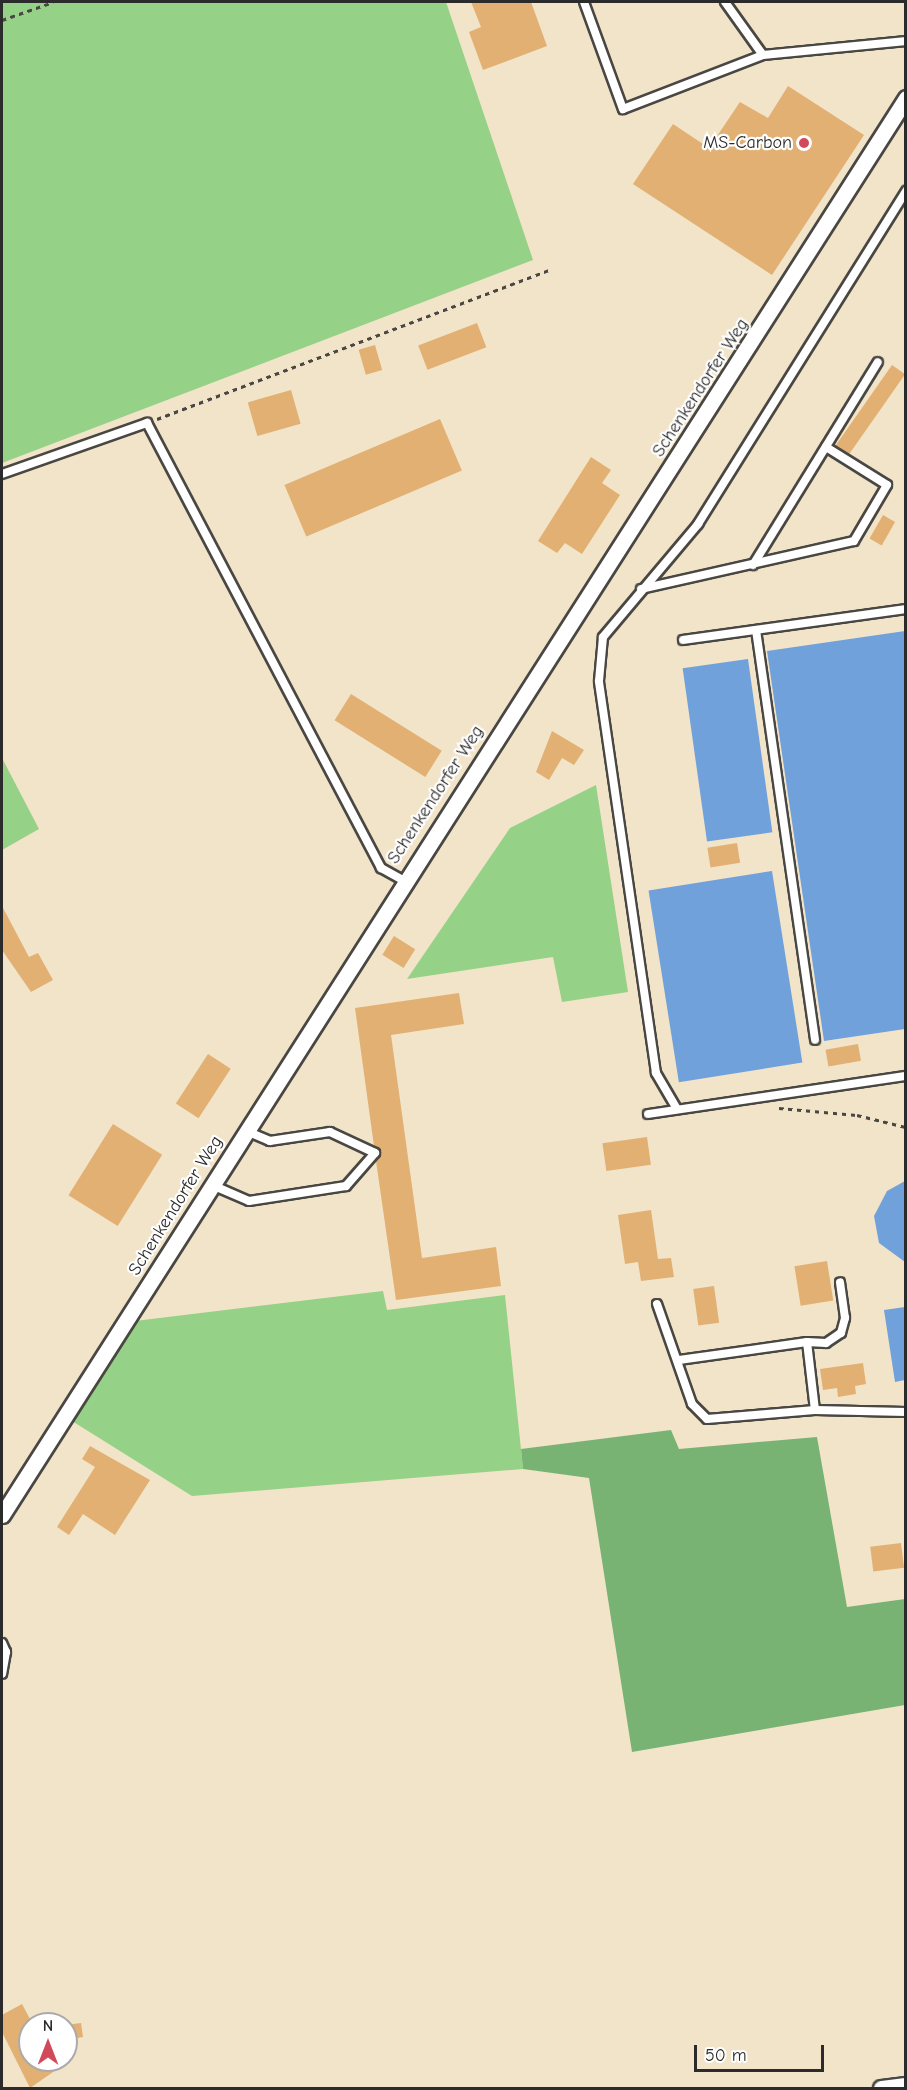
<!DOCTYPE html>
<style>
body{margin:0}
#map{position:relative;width:907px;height:2090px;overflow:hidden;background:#f2e4c8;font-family:"Comic Neue",sans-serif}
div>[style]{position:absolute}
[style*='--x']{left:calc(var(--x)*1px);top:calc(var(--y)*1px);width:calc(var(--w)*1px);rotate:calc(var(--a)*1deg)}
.green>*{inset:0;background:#95d186}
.forest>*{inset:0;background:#78b373}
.water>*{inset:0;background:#71a1db;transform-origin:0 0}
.building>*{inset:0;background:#e2b072;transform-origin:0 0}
.path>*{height:3px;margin-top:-1.5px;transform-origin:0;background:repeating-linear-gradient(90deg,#494743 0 4.5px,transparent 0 9px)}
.roads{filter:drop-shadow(2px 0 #494743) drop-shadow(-2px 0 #494743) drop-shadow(0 2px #494743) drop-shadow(0 -2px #494743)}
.lane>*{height:8px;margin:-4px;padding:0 4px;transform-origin:4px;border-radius:4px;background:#fff}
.street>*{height:15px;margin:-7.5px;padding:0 7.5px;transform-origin:7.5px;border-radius:7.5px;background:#fff}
.dots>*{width:16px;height:16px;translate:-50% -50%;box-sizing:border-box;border:3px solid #fff;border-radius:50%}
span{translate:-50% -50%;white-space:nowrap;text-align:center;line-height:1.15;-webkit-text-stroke:4.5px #fff;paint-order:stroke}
.poi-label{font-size:18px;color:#2b2b2b}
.right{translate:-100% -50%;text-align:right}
.street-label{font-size:18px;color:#2b2b2b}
.frame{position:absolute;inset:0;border:3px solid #2b2b2b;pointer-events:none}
.north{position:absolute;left:18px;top:2012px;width:60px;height:60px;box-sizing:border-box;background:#fff;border:2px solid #aaa;border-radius:50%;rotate:0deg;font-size:16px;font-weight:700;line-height:24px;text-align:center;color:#2b2b2b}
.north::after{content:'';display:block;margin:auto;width:21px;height:27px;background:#d1495b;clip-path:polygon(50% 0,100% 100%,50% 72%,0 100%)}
.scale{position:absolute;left:694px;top:2045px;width:130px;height:27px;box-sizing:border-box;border:3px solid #2b2b2b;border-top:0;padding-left:8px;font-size:18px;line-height:21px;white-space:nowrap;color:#2b2b2b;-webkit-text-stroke:4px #fff;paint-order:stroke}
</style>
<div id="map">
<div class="green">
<div style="clip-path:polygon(2px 2px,446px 2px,533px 260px,2px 463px)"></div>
<div style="clip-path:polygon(2px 758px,39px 829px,2px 850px)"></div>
<div style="clip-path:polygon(596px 785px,628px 992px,562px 1002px,553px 957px,407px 979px,510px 828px)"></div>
<div style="clip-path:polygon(383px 1291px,387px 1310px,505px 1295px,523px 1469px,192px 1496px,72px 1421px,135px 1321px)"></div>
</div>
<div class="forest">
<div style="clip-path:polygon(671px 1430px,679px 1449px,817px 1437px,847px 1607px,905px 1599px,905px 1705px,632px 1752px,589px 1478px,523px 1469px,521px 1449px)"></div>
</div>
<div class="water">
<div style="clip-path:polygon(905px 631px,905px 1029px,824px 1041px,767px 651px)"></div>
<div style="left:748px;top:659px;width:175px;height:66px;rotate:82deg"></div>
<div style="left:772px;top:871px;width:194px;height:125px;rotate:81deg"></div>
<div style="clip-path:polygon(905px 1181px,906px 1181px,905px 1262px,879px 1243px,874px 1216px,887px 1191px)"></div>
<div style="clip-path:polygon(905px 1307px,905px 1380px,895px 1382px,884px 1310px)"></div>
</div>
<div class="building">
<div style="clip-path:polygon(471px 2px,531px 2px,547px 46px,483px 70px,469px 32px,481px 27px)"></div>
<div style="clip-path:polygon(788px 86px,864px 135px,772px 275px,633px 184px,673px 124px,709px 148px,740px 102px,768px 118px)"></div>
<div style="left:477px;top:323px;width:26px;height:63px;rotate:69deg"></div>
<div style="left:375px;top:345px;width:26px;height:17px;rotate:74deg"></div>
<div style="left:892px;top:365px;width:16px;height:98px;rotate:35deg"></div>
<div style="left:291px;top:390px;width:35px;height:45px;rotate:74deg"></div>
<div style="left:440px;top:419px;width:56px;height:169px;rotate:67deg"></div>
<div style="clip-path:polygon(591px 457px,611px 470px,602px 483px,620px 495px,582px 554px,565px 543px,557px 553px,538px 541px)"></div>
<div style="left:883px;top:515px;width:14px;height:27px;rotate:30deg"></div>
<div style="left:351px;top:694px;width:107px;height:31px;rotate:32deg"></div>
<div style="clip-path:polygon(552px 731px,584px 750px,574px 765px,562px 758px,549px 780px,536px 772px)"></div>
<div style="left:737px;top:843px;width:20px;height:30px;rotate:81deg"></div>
<div style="clip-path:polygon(2px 906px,29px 957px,38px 953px,53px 980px,31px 992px,2px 950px)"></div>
<div style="left:394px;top:936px;width:25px;height:22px;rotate:32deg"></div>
<div style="clip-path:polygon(459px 993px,464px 1024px,391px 1035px,422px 1258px,496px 1247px,501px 1286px,396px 1300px,376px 1161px,381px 1152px,374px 1146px,355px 1008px)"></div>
<div style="left:858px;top:1044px;width:17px;height:33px;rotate:80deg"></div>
<div style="left:208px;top:1054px;width:27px;height:59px;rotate:33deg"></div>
<div style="left:113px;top:1124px;width:58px;height:84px;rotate:32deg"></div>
<div style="left:647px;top:1137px;width:28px;height:45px;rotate:82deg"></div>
<div style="clip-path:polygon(651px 1210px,658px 1259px,671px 1258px,674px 1277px,641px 1281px,638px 1262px,625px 1264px,618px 1215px)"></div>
<div style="left:827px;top:1261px;width:40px;height:33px;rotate:81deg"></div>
<div style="left:714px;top:1286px;width:37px;height:21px;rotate:82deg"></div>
<div style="clip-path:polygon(863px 1363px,866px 1384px,855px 1386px,856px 1394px,838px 1397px,837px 1388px,823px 1390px,820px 1369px)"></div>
<div style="clip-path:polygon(90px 1446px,150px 1480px,115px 1535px,83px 1514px,69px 1535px,57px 1527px,95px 1467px,82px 1459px)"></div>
<div style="left:901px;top:1543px;width:25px;height:31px;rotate:83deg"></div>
<div style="clip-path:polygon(22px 2004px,30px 2019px,30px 2060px,51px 2060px,56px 2070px,30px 2088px,2px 2032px,2px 2015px)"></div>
<div style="clip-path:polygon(81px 2023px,83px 2037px,66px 2040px,66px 2025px)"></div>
</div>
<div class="path">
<div style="--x:2;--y:20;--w:54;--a:-19.4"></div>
<div style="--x:157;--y:419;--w:419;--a:-20.8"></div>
<div style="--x:779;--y:1108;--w:78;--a:5.1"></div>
<div style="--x:857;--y:1115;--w:50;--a:13.8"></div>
</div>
<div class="roads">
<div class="lane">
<div style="--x:584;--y:2;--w:114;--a:70"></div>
<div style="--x:623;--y:109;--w:150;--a:-21.1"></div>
<div style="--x:763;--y:55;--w:144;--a:-5.6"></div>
<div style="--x:725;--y:2;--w:65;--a:54.4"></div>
<div style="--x:2;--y:474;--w:154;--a:-19.4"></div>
<div style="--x:147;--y:423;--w:503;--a:62.26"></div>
<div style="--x:381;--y:868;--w:26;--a:29"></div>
<div style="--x:753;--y:565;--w:238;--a:-58.4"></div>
<div style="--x:641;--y:589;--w:218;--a:-12.7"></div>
<div style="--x:854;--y:541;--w:65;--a:-59.5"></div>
<div style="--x:887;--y:485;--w:72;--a:-148.1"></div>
<div style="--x:756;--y:630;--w:414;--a:81.8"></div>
<div style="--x:683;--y:640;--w:225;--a:-7.9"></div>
<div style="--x:677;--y:1109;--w:42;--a:-120.3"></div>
<div style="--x:656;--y:1073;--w:396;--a:-98.3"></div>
<div style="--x:599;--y:681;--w:44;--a:-84.8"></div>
<div style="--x:603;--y:637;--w:148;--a:-49.9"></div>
<div style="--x:698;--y:524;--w:393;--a:-58"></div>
<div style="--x:648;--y:1114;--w:261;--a:-8.4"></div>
<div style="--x:212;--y:1185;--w:40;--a:23.4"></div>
<div style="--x:249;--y:1201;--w:98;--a:-8.8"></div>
<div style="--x:346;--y:1186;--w:44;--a:-48.7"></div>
<div style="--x:375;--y:1153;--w:50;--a:-155"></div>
<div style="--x:330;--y:1132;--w:61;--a:171.5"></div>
<div style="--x:270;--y:1141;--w:26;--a:-157"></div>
<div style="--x:657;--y:1304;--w:106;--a:70.7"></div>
<div style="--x:692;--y:1404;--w:21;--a:45"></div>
<div style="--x:707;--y:1419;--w:108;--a:-4.8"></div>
<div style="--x:815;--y:1410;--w:91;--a:1.3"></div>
<div style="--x:807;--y:1342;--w:19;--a:3"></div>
<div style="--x:826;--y:1343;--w:18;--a:-34"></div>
<div style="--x:841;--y:1333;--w:16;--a:-75"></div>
<div style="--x:845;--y:1318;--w:36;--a:-98"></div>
<div style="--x:679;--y:1360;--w:129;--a:-8"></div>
<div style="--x:807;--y:1342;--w:68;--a:83.3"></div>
<div style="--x:2;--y:1643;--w:10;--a:66"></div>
<div style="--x:6;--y:1652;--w:22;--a:100"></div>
</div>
<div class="street">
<div style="--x:2;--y:1515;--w:1681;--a:-57.46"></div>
<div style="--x:881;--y:2088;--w:25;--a:-7"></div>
</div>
</div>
<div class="dots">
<div style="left:804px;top:143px;background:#d1495b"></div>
</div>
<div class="poi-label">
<span class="right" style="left:792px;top:143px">MS-Carbon</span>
</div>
<div class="street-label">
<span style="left:701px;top:388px;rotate:-57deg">Schenkendorfer Weg</span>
<span style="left:436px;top:795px;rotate:-57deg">Schenkendorfer Weg</span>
<span style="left:176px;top:1206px;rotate:-58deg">Schenkendorfer Weg</span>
</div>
<div class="frame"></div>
<div class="north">N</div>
<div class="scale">50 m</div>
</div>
